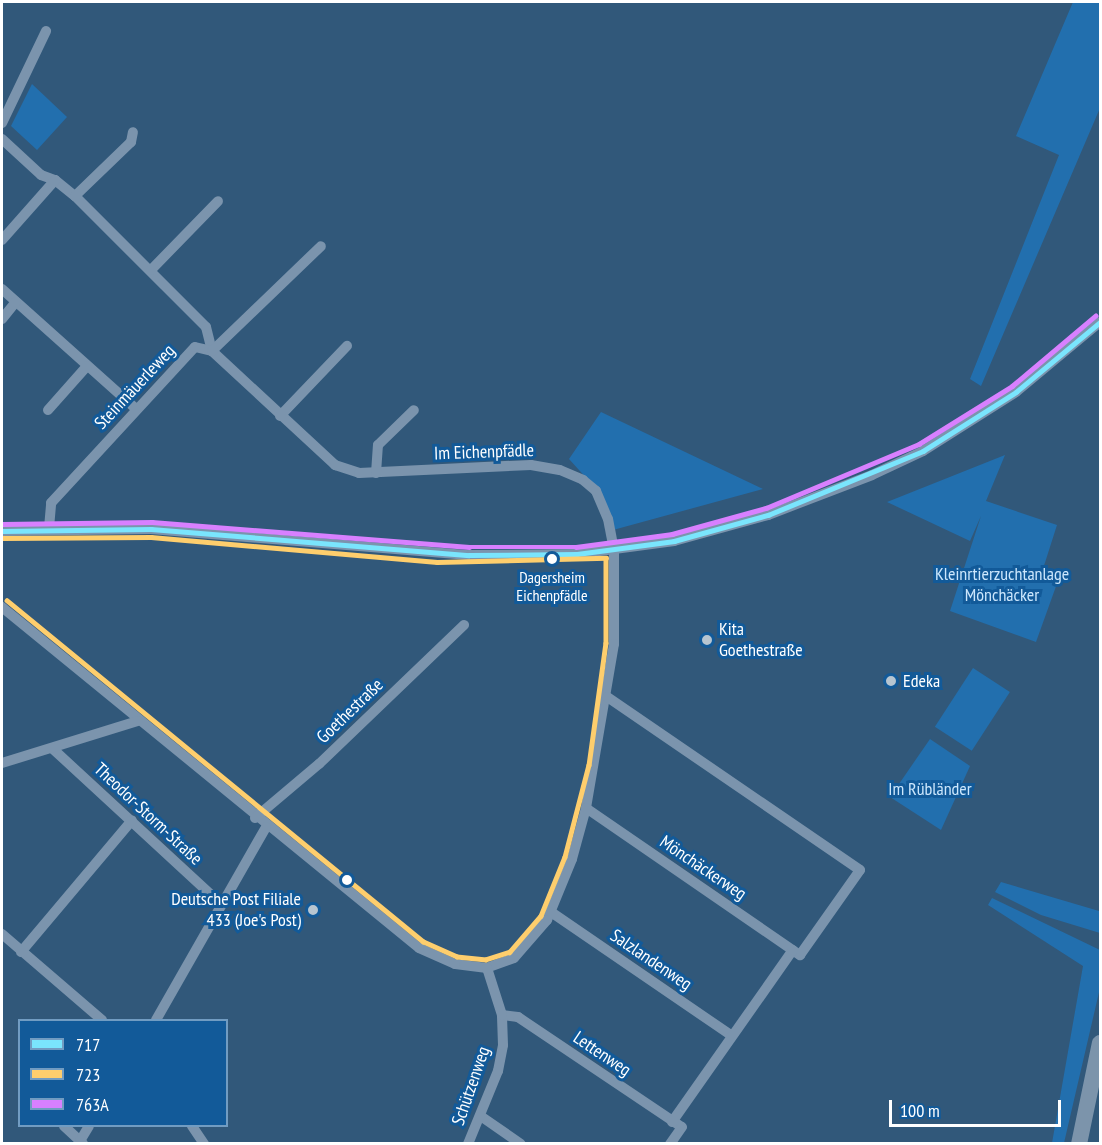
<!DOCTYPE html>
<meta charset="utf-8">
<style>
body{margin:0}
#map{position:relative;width:1102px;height:1145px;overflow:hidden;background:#31587a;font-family:"PT Sans Narrow",sans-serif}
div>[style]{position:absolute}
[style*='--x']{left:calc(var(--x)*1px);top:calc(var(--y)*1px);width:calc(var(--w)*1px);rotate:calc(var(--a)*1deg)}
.green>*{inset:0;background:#226fae;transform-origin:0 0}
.minor>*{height:10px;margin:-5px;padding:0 5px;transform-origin:5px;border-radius:5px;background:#7b94ad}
.highway>*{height:16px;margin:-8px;padding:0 8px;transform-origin:8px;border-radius:8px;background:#7c94ab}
.bus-1>*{height:4.5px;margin:-2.25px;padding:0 2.25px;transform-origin:2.25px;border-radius:2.25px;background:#7ae5fd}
.bus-2>*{height:4.5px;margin:-2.25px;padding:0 2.25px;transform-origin:2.25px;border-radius:2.25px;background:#fece6d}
.bus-3>*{height:4.5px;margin:-2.25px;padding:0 2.25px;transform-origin:2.25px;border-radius:2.25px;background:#d880ff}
.dots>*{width:16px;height:16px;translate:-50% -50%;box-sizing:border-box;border:3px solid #125a99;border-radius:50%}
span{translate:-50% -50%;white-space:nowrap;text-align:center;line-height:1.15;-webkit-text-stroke:6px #125a99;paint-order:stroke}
.bus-label{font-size:16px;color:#fff}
.street-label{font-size:18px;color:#fff}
.park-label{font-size:18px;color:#cce7fd}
.poi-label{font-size:18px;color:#fff}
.left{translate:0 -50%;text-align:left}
.right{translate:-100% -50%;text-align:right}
.frame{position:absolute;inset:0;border:3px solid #fff;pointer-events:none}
.legend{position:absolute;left:18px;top:1019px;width:210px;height:108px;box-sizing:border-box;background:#125a99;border:2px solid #719cc2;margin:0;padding:8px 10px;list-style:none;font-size:18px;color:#fff}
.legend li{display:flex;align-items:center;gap:12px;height:30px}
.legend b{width:30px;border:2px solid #719cc2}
.scale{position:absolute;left:889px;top:1100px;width:172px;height:27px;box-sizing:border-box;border:3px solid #fff;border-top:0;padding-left:8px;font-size:18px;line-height:21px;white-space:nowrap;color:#fff;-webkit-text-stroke:4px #125a99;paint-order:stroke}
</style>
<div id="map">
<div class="green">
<div style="clip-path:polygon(1073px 2px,1100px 2px,1100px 108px,981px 386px,970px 379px,1059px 155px,1016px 136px)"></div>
<div style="clip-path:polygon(32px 84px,67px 117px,37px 150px,11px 126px)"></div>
<div style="clip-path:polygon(601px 412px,763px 489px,613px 530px,599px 492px,569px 459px)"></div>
<div style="clip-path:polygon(1005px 455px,986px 501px,1057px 525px,1042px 572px,1059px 578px,1036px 642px,950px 611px,981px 516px,970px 541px,887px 502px)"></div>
<div style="left:973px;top:668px;width:44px;height:70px;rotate:33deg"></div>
<div style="clip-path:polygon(930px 739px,970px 766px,941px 830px,890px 797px)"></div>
<div style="clip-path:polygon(1001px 882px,1099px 911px,1100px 907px,1100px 933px,1041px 915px,995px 892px)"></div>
<div style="clip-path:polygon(992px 898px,1100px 950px,1100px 988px,1064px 1143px,1052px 1143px,1083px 966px,988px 905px)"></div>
</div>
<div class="minor">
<div style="--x:2;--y:123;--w:102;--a:-64.4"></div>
<div style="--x:2;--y:139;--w:53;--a:42.7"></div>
<div style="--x:41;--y:175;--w:15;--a:20"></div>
<div style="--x:55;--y:180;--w:26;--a:39"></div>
<div style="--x:75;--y:196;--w:185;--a:45"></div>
<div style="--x:206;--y:327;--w:25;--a:76"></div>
<div style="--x:212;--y:351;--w:168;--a:42.8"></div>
<div style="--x:335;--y:465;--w:25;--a:18"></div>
<div style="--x:359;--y:473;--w:172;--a:-2.7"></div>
<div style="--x:531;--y:465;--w:29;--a:10"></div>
<div style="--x:560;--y:470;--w:25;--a:23"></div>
<div style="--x:583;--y:480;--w:17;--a:40"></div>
<div style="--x:596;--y:491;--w:30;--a:67"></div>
<div style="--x:608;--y:519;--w:32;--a:79"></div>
<div style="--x:614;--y:550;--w:94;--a:90"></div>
<div style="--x:614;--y:644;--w:166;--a:99.7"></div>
<div style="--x:586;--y:808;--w:53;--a:105.4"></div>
<div style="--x:572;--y:859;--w:66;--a:112.3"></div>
<div style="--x:547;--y:920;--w:50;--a:131"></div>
<div style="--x:514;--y:958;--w:29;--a:160"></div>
<div style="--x:487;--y:968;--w:32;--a:-173"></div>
<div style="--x:455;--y:964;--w:39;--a:-156"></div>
<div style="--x:419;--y:948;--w:539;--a:-140.73"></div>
<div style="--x:75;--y:196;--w:78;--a:-44"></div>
<div style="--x:131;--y:142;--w:10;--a:-79"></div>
<div style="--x:2;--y:240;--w:80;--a:-48.5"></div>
<div style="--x:151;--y:270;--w:96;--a:-45.8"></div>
<div style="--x:2;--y:289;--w:180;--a:41.8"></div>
<div style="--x:2;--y:319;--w:22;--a:-51"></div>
<div style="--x:48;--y:410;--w:59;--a:-48.4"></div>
<div style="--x:280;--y:416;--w:97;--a:-46.3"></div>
<div style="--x:376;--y:473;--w:28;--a:-86"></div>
<div style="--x:378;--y:445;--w:50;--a:-44.2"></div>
<div style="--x:49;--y:528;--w:25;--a:-85"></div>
<div style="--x:51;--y:503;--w:212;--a:-47.3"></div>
<div style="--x:195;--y:347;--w:17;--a:13"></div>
<div style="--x:212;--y:351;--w:151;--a:-43.9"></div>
<div style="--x:2;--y:531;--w:149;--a:-0.8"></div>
<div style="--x:151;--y:529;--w:319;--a:4.7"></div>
<div style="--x:469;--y:555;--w:108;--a:-0.5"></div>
<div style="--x:577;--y:554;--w:98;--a:-7.6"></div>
<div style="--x:674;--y:541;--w:98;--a:-15.5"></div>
<div style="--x:768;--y:515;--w:111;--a:-21"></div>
<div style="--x:872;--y:475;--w:56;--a:-25.2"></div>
<div style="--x:923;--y:451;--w:110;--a:-32.4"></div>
<div style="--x:1016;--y:392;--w:109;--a:-39.8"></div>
<div style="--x:53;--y:749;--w:229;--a:42.7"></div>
<div style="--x:2;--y:763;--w:142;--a:-17.2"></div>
<div style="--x:586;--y:808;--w:260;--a:34.5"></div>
<div style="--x:800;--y:955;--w:104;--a:-54.8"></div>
<div style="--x:860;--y:870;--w:306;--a:-145.6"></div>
<div style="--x:255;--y:818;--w:84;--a:-40.2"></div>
<div style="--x:319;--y:764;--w:201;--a:-43.8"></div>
<div style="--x:551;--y:912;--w:219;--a:34.4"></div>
<div style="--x:2;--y:934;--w:132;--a:40.7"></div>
<div style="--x:21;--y:952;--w:172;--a:-49.9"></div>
<div style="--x:502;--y:1015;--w:16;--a:7"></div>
<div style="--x:518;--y:1017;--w:197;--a:33.9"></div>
<div style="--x:682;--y:1127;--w:21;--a:125"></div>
<div style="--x:156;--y:1020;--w:222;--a:-60.3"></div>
<div style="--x:482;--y:1117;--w:47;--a:34.7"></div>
<div style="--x:672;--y:1122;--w:210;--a:-54.9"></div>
<div style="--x:64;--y:1126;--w:26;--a:43"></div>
<div style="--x:192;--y:1126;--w:22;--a:56"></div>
<div style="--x:80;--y:1141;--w:17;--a:-59"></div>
<div style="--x:468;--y:1144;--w:79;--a:-67.7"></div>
<div style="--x:498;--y:1071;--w:26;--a:-79"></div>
<div style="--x:503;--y:1045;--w:30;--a:-92"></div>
<div style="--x:502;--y:1015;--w:49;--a:-107.7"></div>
</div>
<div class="highway">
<div style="--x:1079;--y:1144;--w:103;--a:-78.3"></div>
</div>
<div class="bus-1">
<div style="--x:2;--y:531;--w:149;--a:-0.8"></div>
<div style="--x:151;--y:529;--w:319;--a:4.7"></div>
<div style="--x:469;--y:555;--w:108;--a:-0.5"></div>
<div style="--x:577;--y:554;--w:98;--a:-7.6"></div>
<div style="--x:674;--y:541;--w:98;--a:-15.5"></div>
<div style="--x:768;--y:515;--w:168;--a:-22.4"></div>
<div style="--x:923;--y:451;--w:110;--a:-32.4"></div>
<div style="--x:1016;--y:392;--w:109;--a:-39.8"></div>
</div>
<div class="bus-2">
<div style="--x:2;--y:538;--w:149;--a:-0.4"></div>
<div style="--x:151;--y:537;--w:287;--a:5"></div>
<div style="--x:437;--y:562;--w:169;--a:-1.4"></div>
<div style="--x:606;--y:558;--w:85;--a:90"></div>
<div style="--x:606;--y:643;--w:123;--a:97.9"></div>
<div style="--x:589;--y:765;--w:95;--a:104.6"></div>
<div style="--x:565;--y:857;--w:64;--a:112.1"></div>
<div style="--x:541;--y:916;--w:48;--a:130.7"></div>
<div style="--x:510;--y:952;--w:25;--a:162"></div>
<div style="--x:486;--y:960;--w:29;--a:-174"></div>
<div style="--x:457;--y:957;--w:37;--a:-156"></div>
<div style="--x:423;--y:942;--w:538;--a:-140.66"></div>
</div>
<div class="bus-3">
<div style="--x:2;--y:524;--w:150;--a:-0.8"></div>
<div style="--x:152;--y:522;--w:318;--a:4.5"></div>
<div style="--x:469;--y:547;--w:107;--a:0"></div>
<div style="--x:576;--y:547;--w:97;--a:-7.7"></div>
<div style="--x:672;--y:534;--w:98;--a:-15.5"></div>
<div style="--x:766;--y:508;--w:166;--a:-22.7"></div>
<div style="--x:919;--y:444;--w:110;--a:-31.9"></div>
<div style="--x:1012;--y:386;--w:109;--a:-40.1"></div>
</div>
<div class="dots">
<div style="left:552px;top:559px;background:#fff"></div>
<div style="left:707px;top:640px;background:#b7c5d0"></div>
<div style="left:891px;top:681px;background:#b7c5d0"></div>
<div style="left:347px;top:880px;background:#fff"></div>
<div style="left:313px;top:910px;background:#b7c5d0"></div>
</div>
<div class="bus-label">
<span style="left:552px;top:586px">Dagersheim<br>Eichenpfädle</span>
</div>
<div class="street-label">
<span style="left:135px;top:387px;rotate:-47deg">Steinmäuerleweg</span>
<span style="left:484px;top:452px;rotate:-2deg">Im Eichenpfädle</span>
<span style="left:350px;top:711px;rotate:-44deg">Goethestraße</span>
<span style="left:148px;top:814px;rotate:43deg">Theodor-Storm-Straße</span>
<span style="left:703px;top:868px;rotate:34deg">Mönchäckerweg</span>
<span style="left:651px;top:960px;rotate:34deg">Salzlandenweg</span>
<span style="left:602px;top:1054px;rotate:34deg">Lettenweg</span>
<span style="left:471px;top:1086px;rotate:-71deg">Schützenweg</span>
</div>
<div class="park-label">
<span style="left:1002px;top:585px">Kleinrtierzuchtanlage<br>Mönchäcker</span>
<span style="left:930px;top:789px">Im Rübländer</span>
</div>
<div class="poi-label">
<span class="left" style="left:719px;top:640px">Kita<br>Goethestraße</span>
<span class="left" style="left:903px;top:681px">Edeka</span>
<span class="right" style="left:301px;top:910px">Deutsche Post Filiale<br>433 (Joe's Post)</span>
</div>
<div class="frame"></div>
<ul class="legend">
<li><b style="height:8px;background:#7ae5fd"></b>717</li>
<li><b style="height:8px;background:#fece6d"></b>723</li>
<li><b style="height:8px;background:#d880ff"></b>763A</li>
</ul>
<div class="scale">100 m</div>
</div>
